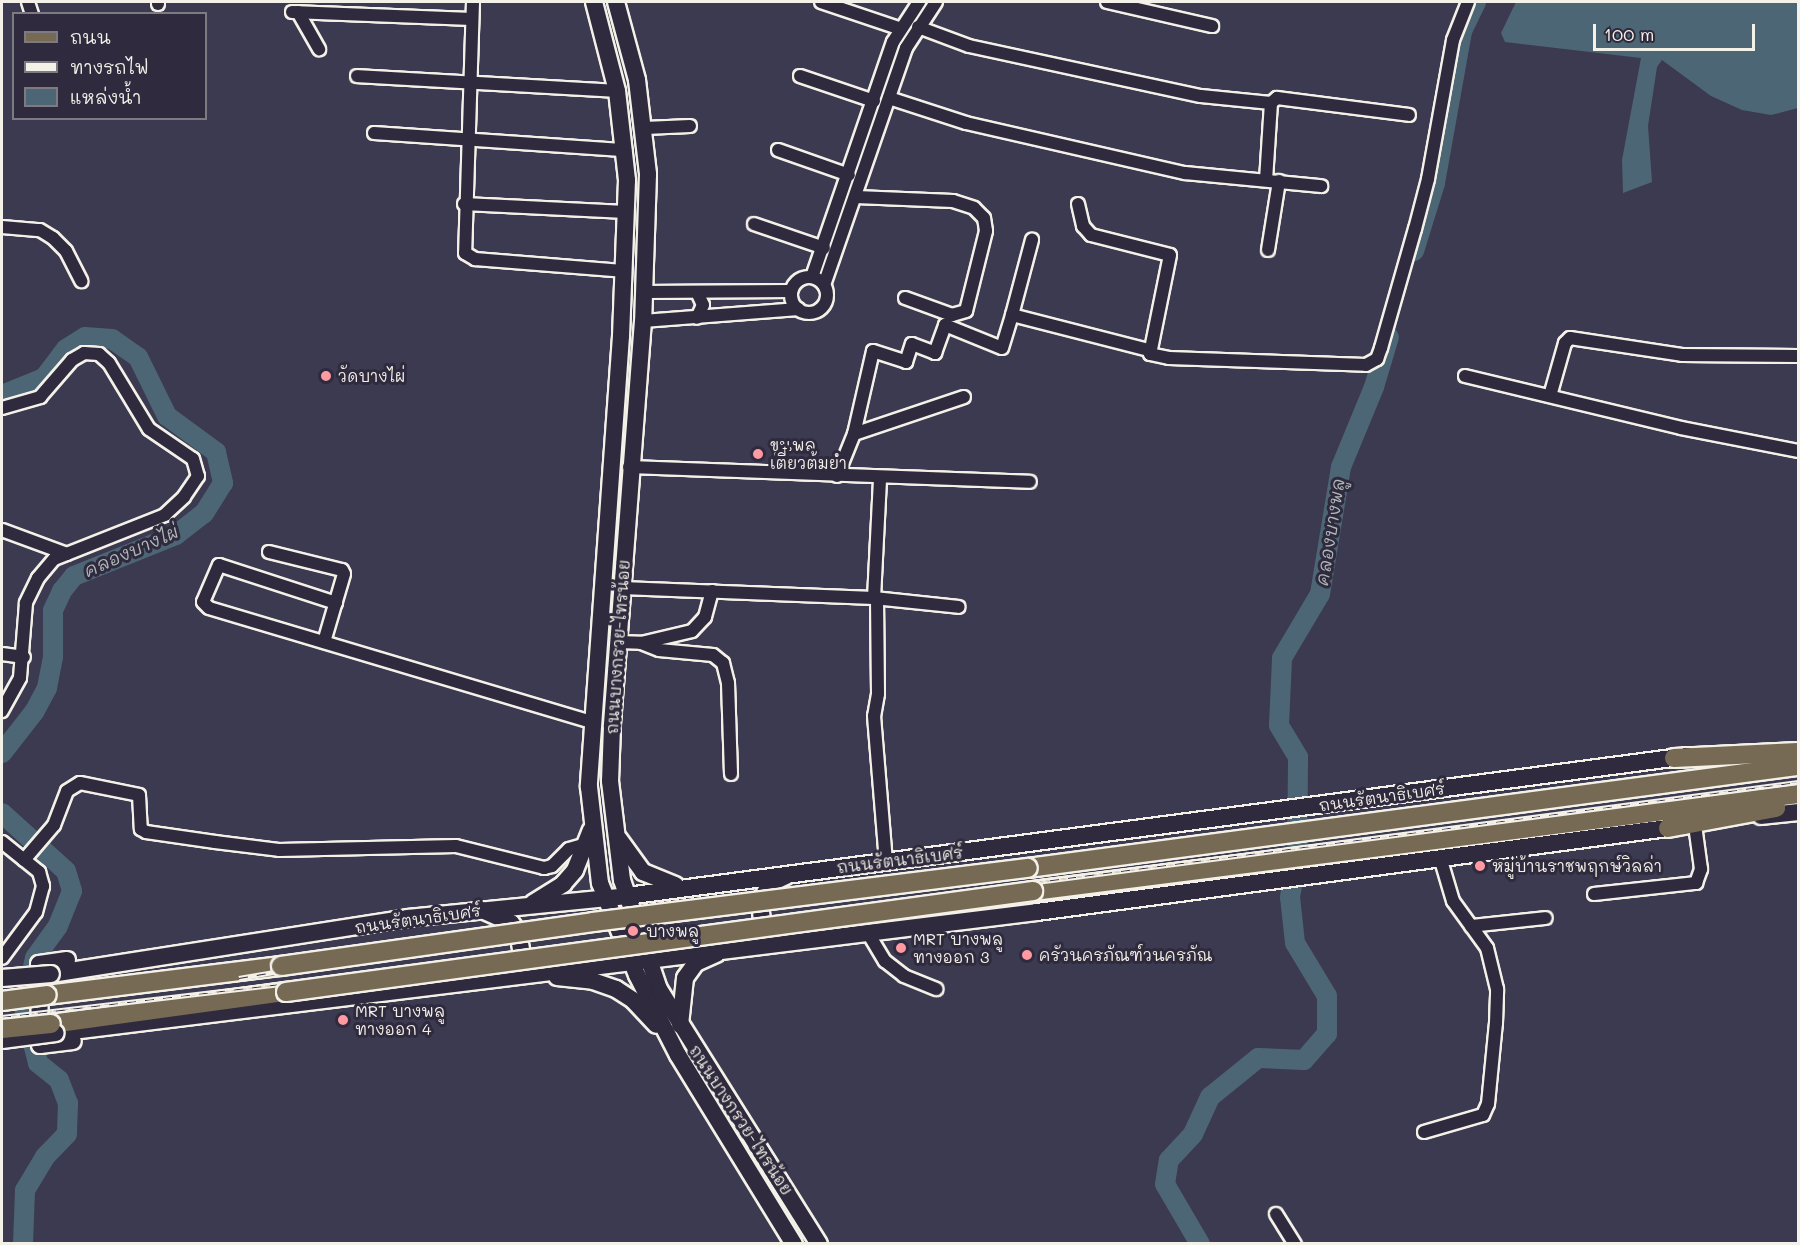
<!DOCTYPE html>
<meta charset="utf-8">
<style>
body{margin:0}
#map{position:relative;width:1800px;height:1245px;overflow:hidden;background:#3c3a50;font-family:Mali,"Playpen Sans Thai",sans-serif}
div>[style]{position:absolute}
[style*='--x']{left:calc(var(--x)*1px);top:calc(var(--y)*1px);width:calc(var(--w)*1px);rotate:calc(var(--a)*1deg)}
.water>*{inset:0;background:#4d6676}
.river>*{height:20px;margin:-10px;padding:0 10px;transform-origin:10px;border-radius:10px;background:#4d6676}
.roads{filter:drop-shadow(2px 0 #f4f1e8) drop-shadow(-2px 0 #f4f1e8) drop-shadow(0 2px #f4f1e8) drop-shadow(0 -2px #f4f1e8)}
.street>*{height:12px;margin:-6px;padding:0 6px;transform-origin:6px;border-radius:6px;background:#2f2a3d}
.street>.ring{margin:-6px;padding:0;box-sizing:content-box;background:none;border:12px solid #2f2a3d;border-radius:50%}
.secondary>*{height:16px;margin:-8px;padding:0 8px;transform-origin:8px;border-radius:8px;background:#2f2a3d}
.primary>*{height:18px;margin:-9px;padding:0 9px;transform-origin:9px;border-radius:9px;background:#776a54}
.rail>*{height:5px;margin-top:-2.5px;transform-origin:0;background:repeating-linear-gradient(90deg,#2f2a3d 0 9px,#f4f1e8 0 18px);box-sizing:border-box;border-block:2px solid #f4f1e8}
.bridges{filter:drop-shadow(2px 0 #f4f1e8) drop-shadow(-2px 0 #f4f1e8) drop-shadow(0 2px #f4f1e8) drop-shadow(0 -2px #f4f1e8)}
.secondary-bridge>*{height:16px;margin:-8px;padding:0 8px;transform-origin:8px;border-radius:8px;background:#2f2a3d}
.primary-bridge>*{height:18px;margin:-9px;padding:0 9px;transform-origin:9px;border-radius:9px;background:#776a54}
.dots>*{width:16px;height:16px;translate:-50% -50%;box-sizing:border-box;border:3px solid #2f2a3d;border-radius:50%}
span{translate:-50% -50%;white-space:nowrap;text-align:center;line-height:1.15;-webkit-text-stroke:6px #2f2a3d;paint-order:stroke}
.poi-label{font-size:16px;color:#f4f1e8}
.left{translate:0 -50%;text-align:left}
.street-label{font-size:16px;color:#f4f1e8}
.water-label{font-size:18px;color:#b1b9ba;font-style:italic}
.frame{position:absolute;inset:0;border:3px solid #f4f1e8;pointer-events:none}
.legend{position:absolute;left:12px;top:12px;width:195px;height:108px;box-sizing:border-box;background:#2f2a3d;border:2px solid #7e7a81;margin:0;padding:8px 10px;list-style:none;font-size:18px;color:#f4f1e8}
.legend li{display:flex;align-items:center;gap:12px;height:30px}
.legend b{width:30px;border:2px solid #7e7a81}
.scale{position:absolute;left:1593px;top:24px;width:162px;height:27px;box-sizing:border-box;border:3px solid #f4f1e8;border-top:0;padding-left:8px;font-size:18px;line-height:21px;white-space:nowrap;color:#f4f1e8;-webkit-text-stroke:4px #2f2a3d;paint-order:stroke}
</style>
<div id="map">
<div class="water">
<div style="clip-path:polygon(1516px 2px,1798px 2px,1798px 108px,1771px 115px,1742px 110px,1711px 96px,1662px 60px,1657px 67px,1648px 126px,1652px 182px,1623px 193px,1622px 160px,1641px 58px,1505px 42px,1501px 33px)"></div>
</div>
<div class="river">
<div style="--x:1414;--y:251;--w:71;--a:-72.8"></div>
<div style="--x:1435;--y:183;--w:154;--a:-79.9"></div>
<div style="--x:1462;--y:31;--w:32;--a:-64"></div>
<div style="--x:2;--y:395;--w:45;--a:-22"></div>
<div style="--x:44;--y:378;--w:36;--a:-53"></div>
<div style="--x:66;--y:349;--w:22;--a:-32"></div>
<div style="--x:85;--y:337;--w:27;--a:4"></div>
<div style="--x:112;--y:339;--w:32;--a:35"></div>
<div style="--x:138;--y:357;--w:66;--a:63.8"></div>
<div style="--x:167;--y:416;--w:61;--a:36.3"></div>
<div style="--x:216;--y:452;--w:32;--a:77"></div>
<div style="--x:223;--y:483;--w:36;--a:122"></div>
<div style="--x:204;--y:513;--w:36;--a:142"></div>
<div style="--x:176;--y:535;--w:110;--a:158.1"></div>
<div style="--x:74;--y:576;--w:19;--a:129"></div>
<div style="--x:62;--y:591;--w:21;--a:115"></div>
<div style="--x:53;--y:610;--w:47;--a:90"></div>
<div style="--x:53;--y:657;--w:32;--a:101"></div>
<div style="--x:47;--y:688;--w:27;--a:118"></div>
<div style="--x:34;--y:712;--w:52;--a:128"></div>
<div style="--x:2;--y:813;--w:86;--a:42.2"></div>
<div style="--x:66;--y:871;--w:21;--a:73"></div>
<div style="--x:72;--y:891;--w:38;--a:112"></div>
<div style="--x:58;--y:926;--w:39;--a:126"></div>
<div style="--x:35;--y:958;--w:50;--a:102.7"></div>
<div style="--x:24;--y:1007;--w:58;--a:76"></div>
<div style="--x:38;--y:1063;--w:27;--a:39"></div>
<div style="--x:59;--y:1080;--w:25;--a:69"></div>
<div style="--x:68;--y:1103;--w:31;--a:92"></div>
<div style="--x:67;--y:1134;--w:32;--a:134"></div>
<div style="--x:45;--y:1157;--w:39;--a:121"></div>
<div style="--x:25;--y:1190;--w:54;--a:92.1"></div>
<div style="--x:1200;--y:1244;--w:69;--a:-120.3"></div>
<div style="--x:1165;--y:1184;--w:24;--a:-81"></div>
<div style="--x:1169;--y:1160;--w:35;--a:-47"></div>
<div style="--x:1193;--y:1134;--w:41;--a:-65.3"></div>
<div style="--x:1210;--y:1097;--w:62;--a:-39.1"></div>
<div style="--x:1258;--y:1058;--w:46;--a:2.5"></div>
<div style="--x:1304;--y:1060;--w:35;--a:-49"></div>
<div style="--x:1327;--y:1034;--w:38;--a:-90"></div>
<div style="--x:1327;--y:996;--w:62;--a:-121.1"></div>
<div style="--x:1295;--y:943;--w:46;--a:-96.2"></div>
<div style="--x:1290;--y:897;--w:39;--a:-80"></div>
<div style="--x:1297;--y:859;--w:102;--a:-89.4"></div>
<div style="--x:1298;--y:757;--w:37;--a:-121"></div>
<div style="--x:1279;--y:725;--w:67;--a:-87.4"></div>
<div style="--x:1282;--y:658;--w:74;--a:-59.3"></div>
<div style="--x:1320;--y:594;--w:129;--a:-80.6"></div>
<div style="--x:1341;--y:467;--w:87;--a:-67.6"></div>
<div style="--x:1374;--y:387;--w:52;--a:-73.3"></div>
</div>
<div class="roads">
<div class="street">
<div style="--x:28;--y:2;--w:13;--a:72"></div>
<div style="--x:158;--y:2;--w:2;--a:90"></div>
<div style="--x:473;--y:2;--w:251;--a:91.8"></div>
<div style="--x:465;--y:253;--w:12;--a:31"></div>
<div style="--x:475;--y:259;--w:148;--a:4.6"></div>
<div style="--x:821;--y:2;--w:84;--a:18.6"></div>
<div style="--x:1107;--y:2;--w:108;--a:12.9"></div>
<div style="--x:292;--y:12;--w:180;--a:2.2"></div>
<div style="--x:298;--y:12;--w:43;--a:60.4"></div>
<div style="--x:918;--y:27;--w:54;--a:20.4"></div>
<div style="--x:969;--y:46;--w:237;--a:12.2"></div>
<div style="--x:1201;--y:96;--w:70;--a:5.7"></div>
<div style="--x:357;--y:76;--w:260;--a:3.3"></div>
<div style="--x:800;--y:76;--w:78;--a:18.7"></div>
<div style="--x:889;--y:98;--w:81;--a:18"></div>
<div style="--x:966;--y:123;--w:225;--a:12.9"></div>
<div style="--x:1185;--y:173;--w:137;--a:5.5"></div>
<div style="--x:645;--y:128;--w:45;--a:-2.5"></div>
<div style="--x:374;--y:133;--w:252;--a:3.9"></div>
<div style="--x:778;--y:150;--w:75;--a:19.4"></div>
<div style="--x:1266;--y:180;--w:77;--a:-86.3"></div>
<div style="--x:1271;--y:103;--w:8;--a:-40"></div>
<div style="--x:1277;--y:98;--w:133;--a:7.3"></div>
<div style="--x:856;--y:197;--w:97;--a:2.4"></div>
<div style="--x:953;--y:201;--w:22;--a:18"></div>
<div style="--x:974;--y:208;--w:14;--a:45"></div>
<div style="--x:984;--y:218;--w:13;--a:81"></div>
<div style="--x:986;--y:231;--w:82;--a:104"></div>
<div style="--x:966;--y:311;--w:15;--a:164"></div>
<div style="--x:952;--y:315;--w:50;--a:-160.1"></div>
<div style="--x:464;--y:204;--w:162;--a:2.8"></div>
<div style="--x:1078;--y:204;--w:23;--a:77"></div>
<div style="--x:1083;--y:226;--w:12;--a:48"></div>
<div style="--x:1091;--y:235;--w:81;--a:14.2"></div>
<div style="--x:1170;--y:255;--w:101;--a:101.4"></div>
<div style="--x:1150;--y:354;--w:19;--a:12"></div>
<div style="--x:1169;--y:358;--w:197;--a:2"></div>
<div style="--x:1366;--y:365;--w:13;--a:-29"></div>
<div style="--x:1377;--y:359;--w:12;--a:-70"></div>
<div style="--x:1381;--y:348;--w:124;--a:-74.1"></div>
<div style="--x:1415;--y:229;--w:52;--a:-75.4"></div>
<div style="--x:1428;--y:179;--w:141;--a:-79.8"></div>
<div style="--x:1453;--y:40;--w:41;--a:-68.5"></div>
<div style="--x:754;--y:224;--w:74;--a:18.9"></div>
<div style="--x:2;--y:227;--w:38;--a:5"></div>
<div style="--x:40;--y:230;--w:15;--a:32"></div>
<div style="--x:53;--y:238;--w:18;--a:45"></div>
<div style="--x:66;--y:251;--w:34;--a:63"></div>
<div style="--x:1268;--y:250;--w:70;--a:-80.9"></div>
<div style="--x:812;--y:277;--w:249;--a:-71"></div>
<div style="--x:893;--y:42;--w:48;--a:-57"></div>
<div class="ring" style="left:791px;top:277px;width:24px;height:24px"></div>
<div style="--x:824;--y:285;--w:251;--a:-70.9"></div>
<div style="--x:906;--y:48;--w:55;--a:-56.9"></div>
<div style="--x:644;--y:292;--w:147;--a:-0.4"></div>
<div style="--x:697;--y:292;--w:14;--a:65"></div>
<div style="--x:703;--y:305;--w:14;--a:115"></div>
<div style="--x:1012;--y:315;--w:78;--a:-75.1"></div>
<div style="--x:643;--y:321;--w:156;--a:-4.4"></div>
<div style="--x:1465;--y:376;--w:222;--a:13.5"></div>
<div style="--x:1681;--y:428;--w:119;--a:11.1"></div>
<div style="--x:1550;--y:396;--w:55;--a:-74.2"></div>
<div style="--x:1565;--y:343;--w:7;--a:-45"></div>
<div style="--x:1570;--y:338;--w:113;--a:8.6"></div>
<div style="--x:1682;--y:355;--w:116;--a:0.5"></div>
<div style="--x:2;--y:408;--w:40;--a:-16"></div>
<div style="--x:40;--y:397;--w:49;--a:-49.1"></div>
<div style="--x:72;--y:360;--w:14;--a:-30"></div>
<div style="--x:84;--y:353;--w:15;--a:4"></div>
<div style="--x:99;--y:354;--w:13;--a:42"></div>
<div style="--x:109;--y:363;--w:77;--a:58.8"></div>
<div style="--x:149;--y:429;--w:53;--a:34.3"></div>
<div style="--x:193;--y:459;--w:18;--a:74"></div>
<div style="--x:198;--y:476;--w:25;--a:124"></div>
<div style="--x:184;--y:497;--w:26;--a:137"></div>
<div style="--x:165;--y:515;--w:119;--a:158.4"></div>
<div style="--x:54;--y:559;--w:25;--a:130"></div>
<div style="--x:38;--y:578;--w:28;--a:116"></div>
<div style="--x:26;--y:603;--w:75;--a:94.6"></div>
<div style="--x:20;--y:678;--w:38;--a:119"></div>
<div style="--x:854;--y:434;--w:85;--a:-77.1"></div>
<div style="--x:873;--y:351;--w:35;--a:18"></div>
<div style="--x:906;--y:362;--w:19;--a:-72"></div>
<div style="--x:912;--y:344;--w:25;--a:21"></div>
<div style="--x:935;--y:353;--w:30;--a:-70"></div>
<div style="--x:945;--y:325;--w:61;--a:22"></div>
<div style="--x:1002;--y:348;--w:34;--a:-73"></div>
<div style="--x:1012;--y:315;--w:140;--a:14.4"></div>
<div style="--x:629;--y:467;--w:401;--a:2.1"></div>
<div style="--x:837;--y:476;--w:45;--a:-68"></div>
<div style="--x:854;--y:434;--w:116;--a:-18.6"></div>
<div style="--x:2;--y:530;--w:69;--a:20.3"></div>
<div style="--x:269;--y:552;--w:75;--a:13.9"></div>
<div style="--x:342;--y:570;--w:4;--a:63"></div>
<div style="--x:344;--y:574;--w:71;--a:106.4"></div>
<div style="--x:622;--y:588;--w:252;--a:2.3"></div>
<div style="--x:874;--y:598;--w:85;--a:6"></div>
<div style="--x:874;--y:598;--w:120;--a:-87.1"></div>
<div style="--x:877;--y:598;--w:96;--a:89.4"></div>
<div style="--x:878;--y:694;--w:22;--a:100"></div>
<div style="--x:874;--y:716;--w:146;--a:85.3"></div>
<div style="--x:336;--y:603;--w:123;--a:-162"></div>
<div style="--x:219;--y:565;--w:40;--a:113.4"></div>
<div style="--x:203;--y:602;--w:8;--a:45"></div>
<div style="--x:209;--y:608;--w:400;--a:16.6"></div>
<div style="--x:618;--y:642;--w:23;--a:2"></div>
<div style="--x:641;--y:643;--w:52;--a:-13.2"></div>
<div style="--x:692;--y:631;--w:19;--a:-47"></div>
<div style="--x:705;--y:617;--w:27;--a:-75"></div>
<div style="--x:641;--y:643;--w:19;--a:21"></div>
<div style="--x:659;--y:650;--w:54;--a:5.3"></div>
<div style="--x:713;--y:655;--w:13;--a:39"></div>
<div style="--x:723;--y:663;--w:21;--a:76"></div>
<div style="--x:728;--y:683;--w:91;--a:88.1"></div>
<div style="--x:2;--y:654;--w:22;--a:8"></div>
<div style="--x:2;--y:842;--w:48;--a:39"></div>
<div style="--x:39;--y:872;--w:15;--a:74"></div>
<div style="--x:43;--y:886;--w:27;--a:105"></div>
<div style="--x:36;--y:912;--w:57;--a:126.5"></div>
<div style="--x:24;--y:860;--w:46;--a:-49.4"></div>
<div style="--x:54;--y:825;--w:36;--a:-69"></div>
<div style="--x:67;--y:791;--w:15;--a:-32"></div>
<div style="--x:80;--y:783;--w:60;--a:11.5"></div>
<div style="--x:139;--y:795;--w:34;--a:87"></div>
<div style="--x:141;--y:829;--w:6;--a:31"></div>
<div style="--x:146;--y:832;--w:70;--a:8.2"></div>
<div style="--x:215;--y:842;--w:64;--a:7.1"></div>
<div style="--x:279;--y:850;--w:177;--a:-1.3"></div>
<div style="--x:456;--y:846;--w:91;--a:14"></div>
<div style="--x:544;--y:868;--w:8;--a:-14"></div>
<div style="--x:552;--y:866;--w:24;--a:-45"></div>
<div style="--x:569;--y:849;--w:18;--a:-16"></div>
<div style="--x:1594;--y:894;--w:103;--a:-6.2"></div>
<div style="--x:1696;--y:883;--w:15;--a:-70"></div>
<div style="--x:1701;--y:869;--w:44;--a:-97.8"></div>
<div style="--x:1471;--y:926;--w:75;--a:-6.1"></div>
<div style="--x:868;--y:933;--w:33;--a:59"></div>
<div style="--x:885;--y:961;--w:24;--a:38"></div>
<div style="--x:904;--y:976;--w:35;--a:22"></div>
<div style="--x:1424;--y:1132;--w:61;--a:-16.1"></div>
<div style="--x:1483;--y:1115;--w:12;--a:-66"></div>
<div style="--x:1488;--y:1104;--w:81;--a:-84.4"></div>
<div style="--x:1496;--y:1023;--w:34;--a:-88"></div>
<div style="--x:1497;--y:989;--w:42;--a:-103.7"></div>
<div style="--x:1487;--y:948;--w:58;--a:-125.9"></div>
<div style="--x:1453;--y:901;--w:46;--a:-106.5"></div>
<div style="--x:1276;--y:1214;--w:36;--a:58"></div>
</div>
<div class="secondary">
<div style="--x:594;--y:2;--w:92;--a:75.5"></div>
<div style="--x:617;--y:91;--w:90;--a:83.6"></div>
<div style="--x:627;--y:180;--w:156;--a:92.2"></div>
<div style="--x:621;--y:336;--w:452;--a:94.1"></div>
<div style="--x:589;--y:787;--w:97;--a:83.5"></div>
<div style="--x:600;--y:883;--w:99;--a:68.1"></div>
<div style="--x:637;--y:975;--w:90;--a:62.9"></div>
<div style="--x:678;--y:1055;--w:222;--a:58.5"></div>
<div style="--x:616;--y:2;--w:81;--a:74.9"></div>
<div style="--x:637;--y:80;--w:95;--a:83.3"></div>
<div style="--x:648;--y:174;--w:147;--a:91.9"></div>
<div style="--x:643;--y:321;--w:407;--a:94.4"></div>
<div style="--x:612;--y:727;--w:54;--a:92.1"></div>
<div style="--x:610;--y:781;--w:100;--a:83.1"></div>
<div style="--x:622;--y:880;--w:115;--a:71.3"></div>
<div style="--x:659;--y:989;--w:301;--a:57.9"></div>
<div style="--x:1761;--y:816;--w:37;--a:-6"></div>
<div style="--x:619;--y:839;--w:41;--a:54"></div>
<div style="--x:643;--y:872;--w:35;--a:22"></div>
<div style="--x:533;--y:903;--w:36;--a:-32"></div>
<div style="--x:563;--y:884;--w:18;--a:-49"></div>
<div style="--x:575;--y:870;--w:43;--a:-68.2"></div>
<div style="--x:482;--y:910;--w:32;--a:24"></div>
<div style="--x:511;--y:923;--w:11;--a:52"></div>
<div style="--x:518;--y:932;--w:23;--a:80"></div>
<div style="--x:522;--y:955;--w:18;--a:119"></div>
<div style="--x:774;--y:934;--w:18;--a:-133"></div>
<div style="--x:762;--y:921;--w:20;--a:-96"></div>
<div style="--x:760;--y:901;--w:21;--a:-59"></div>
<div style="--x:771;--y:883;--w:17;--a:-25"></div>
<div style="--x:67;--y:960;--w:28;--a:172"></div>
<div style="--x:39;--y:964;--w:81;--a:89.3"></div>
<div style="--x:40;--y:1045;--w:33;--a:-7"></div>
<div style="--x:51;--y:974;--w:361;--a:-8.9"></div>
<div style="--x:408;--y:918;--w:220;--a:-5.7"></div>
<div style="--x:627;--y:896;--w:1070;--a:-7.52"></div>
<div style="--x:557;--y:977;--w:36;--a:6"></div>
<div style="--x:593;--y:981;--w:24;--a:19"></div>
<div style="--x:616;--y:989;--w:20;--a:33"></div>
<div style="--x:633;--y:1000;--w:34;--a:47"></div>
<div style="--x:680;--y:1025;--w:47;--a:-83.9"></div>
<div style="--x:685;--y:978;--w:19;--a:-54"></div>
<div style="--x:696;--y:963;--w:22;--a:-24"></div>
<div style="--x:56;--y:1033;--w:988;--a:-7.03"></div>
<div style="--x:1037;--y:912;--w:651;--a:-7.59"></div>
</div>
<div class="primary">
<div style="--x:1674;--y:758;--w:124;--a:-2.8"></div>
<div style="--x:1668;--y:828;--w:110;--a:-10.5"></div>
<div style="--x:1028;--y:868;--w:777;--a:-7.55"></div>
<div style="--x:1033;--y:891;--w:771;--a:-7.23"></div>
<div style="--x:47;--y:995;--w:236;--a:-7.1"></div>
<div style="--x:51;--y:1024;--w:237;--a:-7.8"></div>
</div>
</div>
<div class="rail">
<div style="--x:239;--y:978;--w:143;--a:-9.7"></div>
<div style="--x:380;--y:954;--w:254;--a:-7.5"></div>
<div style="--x:632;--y:921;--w:232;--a:-7.4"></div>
<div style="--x:862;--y:891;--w:158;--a:-5.5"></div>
<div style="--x:2;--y:1017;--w:637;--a:-6.76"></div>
<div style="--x:635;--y:942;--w:232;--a:-7.7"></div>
<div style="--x:865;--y:911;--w:151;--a:-9.9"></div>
<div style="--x:1014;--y:885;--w:791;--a:-7.48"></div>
</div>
<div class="bridges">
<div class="secondary-bridge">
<div style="--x:2;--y:978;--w:49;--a:-4.7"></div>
<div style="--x:2;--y:1040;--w:54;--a:-7.4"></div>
</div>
<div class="primary-bridge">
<div style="--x:281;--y:966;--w:315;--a:-8"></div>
<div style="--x:593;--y:922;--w:438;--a:-7.1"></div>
<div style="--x:286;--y:992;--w:754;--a:-7.7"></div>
<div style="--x:2;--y:1001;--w:45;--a:-7.6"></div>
<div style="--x:2;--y:1029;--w:49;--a:-5.8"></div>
</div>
</div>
<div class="dots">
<div style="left:326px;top:376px;background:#ff9aa2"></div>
<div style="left:758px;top:454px;background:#ff9aa2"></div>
<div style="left:1480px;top:866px;background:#ff9aa2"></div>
<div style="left:633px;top:931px;background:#ff9aa2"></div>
<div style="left:901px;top:948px;background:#ff9aa2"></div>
<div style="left:1027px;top:955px;background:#ff9aa2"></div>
<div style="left:343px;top:1020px;background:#ff9aa2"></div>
</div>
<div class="poi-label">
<span class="left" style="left:338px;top:376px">วัดบางไผ่</span>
<span class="left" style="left:770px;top:454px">ขุนพล<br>เตี๋ยวต้มยำ</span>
<span class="left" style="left:1492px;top:866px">หมู่บ้านราชพฤกษ์วิลล่า</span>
<span class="left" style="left:646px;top:931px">บางพลู</span>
<span class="left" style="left:913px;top:948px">MRT บางพลู<br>ทางออก 3</span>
<span class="left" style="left:1039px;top:955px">ครัวนครภัณฑ์วนครภัณ</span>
<span class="left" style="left:355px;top:1020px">MRT บางพลู<br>ทางออก 4</span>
</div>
<div class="street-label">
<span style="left:618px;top:647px;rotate:-86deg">ถนนบางกรวย-ไทรน้อย</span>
<span style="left:1382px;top:797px;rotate:-8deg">ถนนรัตนาธิเบศร์</span>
<span style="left:900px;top:860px;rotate:-7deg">ถนนรัตนาธิเบศร์</span>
<span style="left:418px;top:919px;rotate:-8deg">ถนนรัตนาธิเบศร์</span>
<span style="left:741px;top:1120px;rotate:57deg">ถนนบางกรวย-ไทรน้อย</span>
</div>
<div class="water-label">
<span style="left:1330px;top:532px;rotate:-81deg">คลองบางพลู</span>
<span style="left:131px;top:551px;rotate:-24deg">คลองบางไผ่</span>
</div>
<div class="frame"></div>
<ul class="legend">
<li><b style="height:8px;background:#776a54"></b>ถนน</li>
<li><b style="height:8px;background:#f4f1e8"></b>ทางรถไฟ</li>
<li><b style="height:16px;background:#4d6676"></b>แหล่งน้ำ</li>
</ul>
<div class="scale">100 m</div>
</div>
